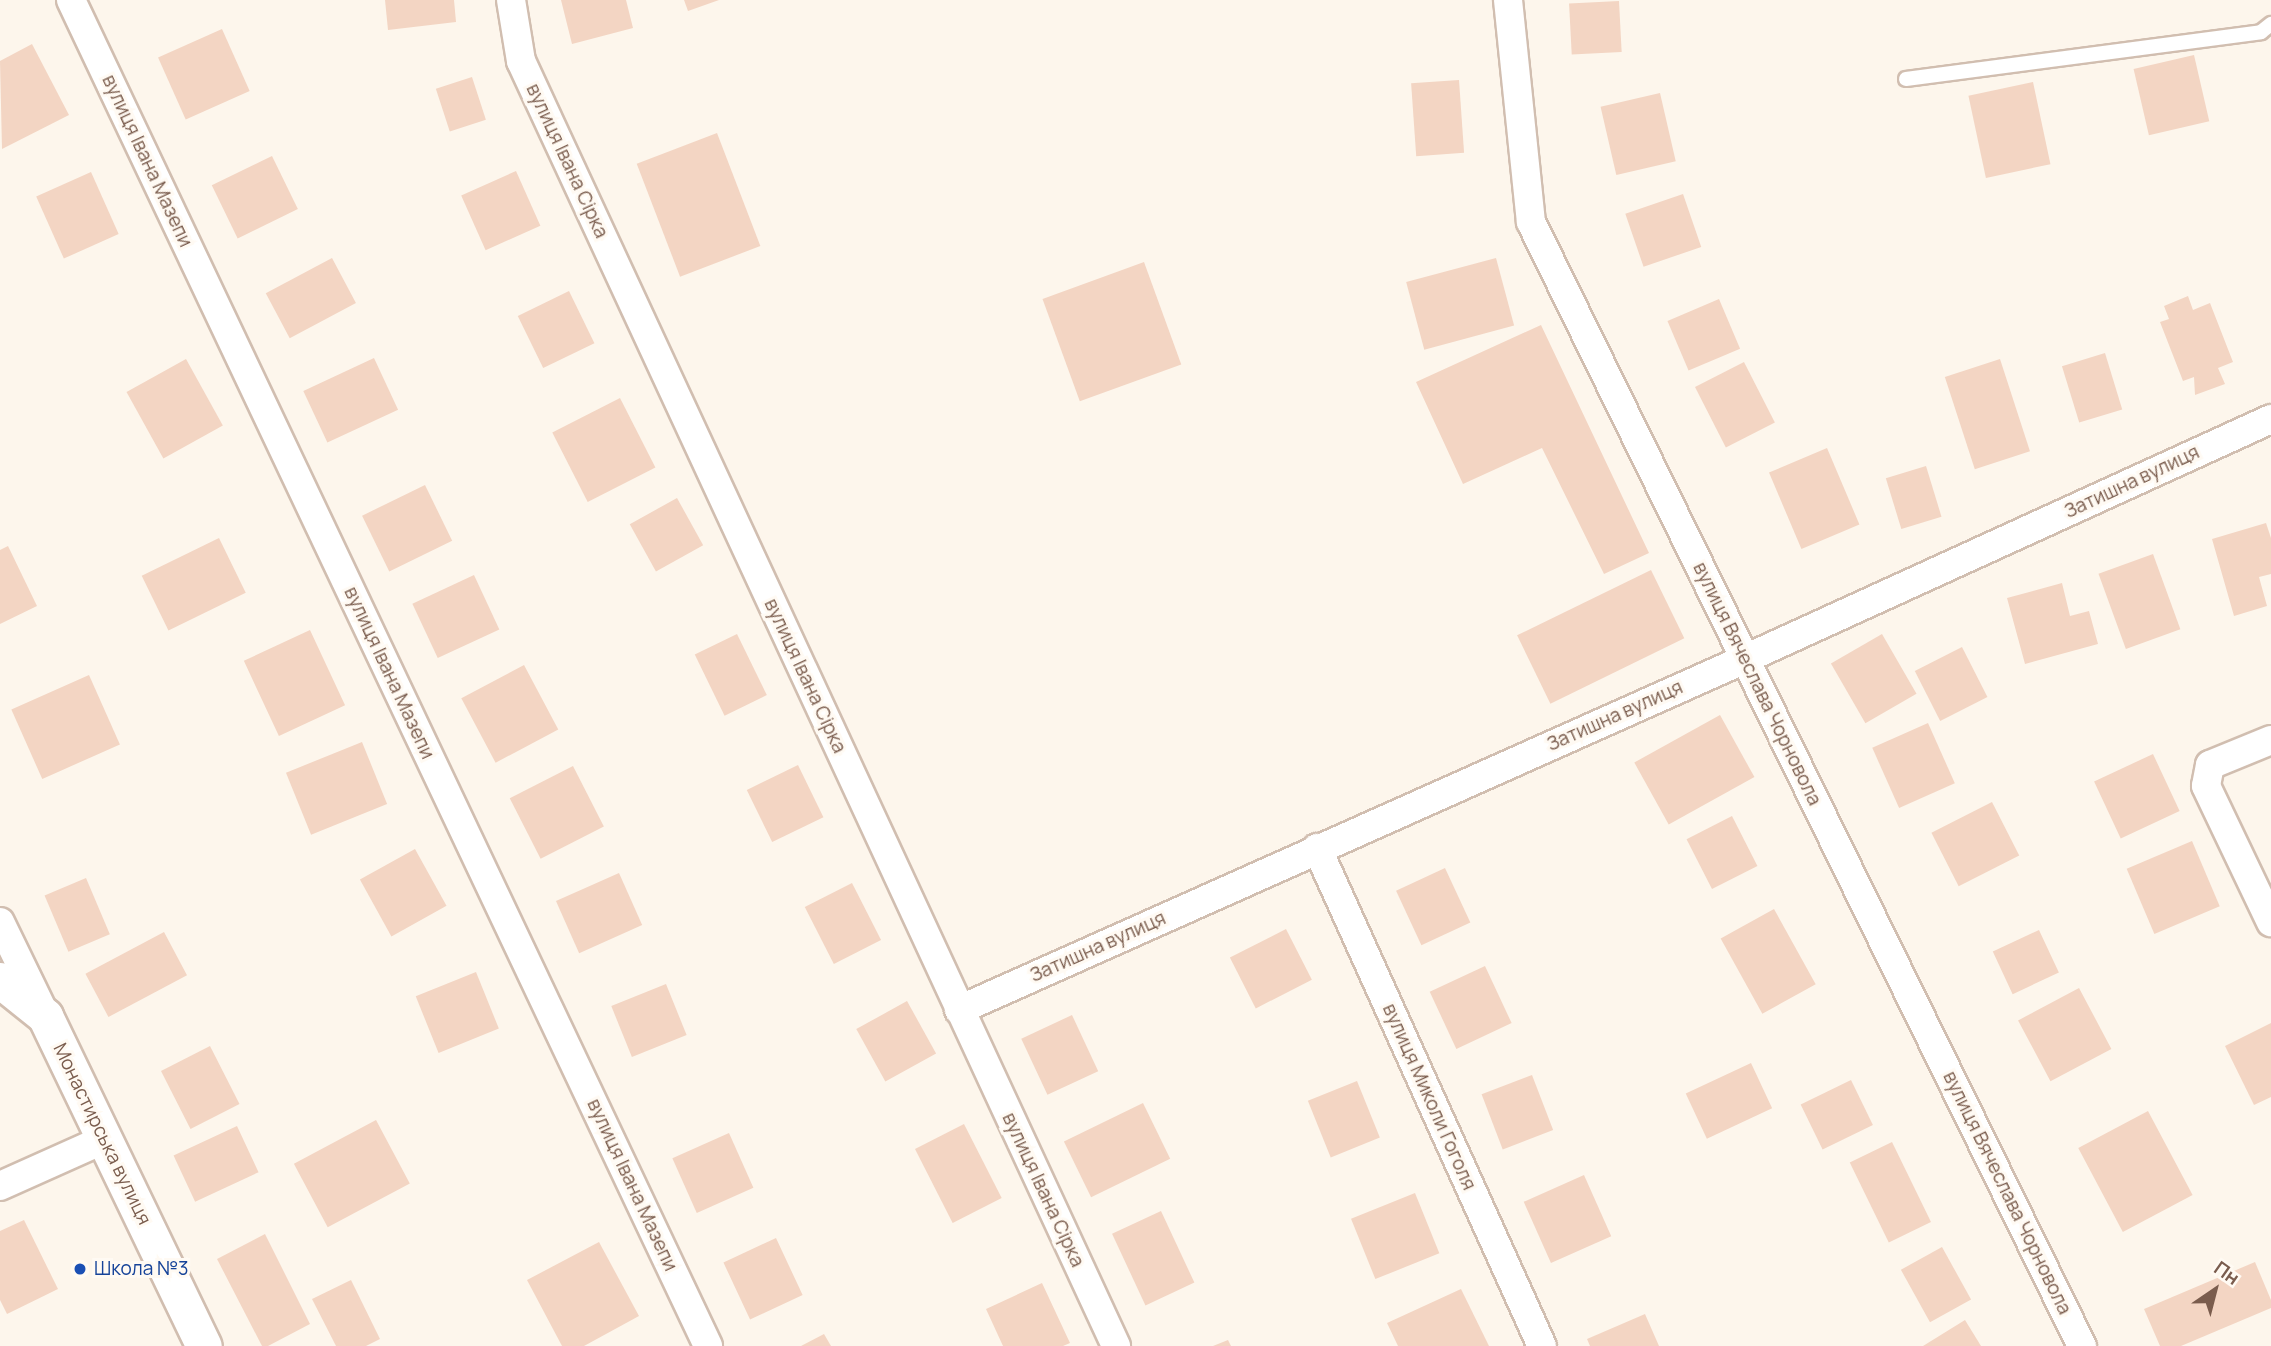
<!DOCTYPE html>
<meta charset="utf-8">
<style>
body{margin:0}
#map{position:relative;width:2271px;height:1346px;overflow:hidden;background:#fdf6ec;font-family:Manrope,sans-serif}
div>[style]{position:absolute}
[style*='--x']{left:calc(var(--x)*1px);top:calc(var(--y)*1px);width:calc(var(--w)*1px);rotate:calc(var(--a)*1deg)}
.building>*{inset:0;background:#f3d5c3;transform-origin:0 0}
.roads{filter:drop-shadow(2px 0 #d1beb0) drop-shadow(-2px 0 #d1beb0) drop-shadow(0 2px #d1beb0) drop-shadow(0 -2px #d1beb0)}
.service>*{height:14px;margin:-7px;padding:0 7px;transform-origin:7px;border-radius:7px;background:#fff}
.minor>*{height:28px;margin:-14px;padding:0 14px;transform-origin:14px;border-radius:14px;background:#fff}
.tertiary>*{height:35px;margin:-17.5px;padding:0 17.5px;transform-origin:17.5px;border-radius:17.5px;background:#fff}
.dots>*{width:19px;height:19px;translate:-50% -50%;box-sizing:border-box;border:4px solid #fffaf3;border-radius:50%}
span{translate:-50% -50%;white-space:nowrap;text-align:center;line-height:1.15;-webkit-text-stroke:6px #fffaf3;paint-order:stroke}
.street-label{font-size:19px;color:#7a5c4d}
.transit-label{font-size:19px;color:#164399}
.left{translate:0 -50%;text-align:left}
.north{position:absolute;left:2180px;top:1255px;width:70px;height:70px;-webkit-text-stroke:5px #fffaf3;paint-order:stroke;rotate:35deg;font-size:19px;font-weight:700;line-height:28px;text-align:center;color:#7a5c4d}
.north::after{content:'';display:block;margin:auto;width:24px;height:32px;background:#7a5c4d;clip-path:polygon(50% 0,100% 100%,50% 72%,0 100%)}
</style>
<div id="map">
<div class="building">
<div style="clip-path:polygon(385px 0,454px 0,456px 22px,388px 30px)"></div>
<div style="clip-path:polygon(561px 0,626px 0,633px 28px,572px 44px)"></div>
<div style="clip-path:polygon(684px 0,719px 0,688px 11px)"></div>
<div style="left:1619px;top:1px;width:51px;height:50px;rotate:87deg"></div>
<div style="left:222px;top:29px;width:68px;height:70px;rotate:66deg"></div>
<div style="clip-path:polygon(32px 44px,69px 115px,2px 149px,0 61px)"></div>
<div style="left:2194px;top:55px;width:68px;height:62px;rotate:77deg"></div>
<div style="left:472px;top:77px;width:45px;height:38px;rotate:72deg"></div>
<div style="left:1459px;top:80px;width:73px;height:48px;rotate:86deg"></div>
<div style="left:2033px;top:82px;width:84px;height:66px;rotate:78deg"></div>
<div style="left:1660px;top:93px;width:70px;height:61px;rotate:77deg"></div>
<div style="left:717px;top:133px;width:121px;height:86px;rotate:69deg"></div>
<div style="left:272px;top:156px;width:59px;height:67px;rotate:64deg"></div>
<div style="left:516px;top:171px;width:60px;height:60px;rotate:66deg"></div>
<div style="left:91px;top:172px;width:68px;height:60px;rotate:66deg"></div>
<div style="left:1683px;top:194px;width:56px;height:61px;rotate:71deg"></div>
<div style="left:332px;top:258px;width:51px;height:75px;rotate:62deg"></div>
<div style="left:1496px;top:258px;width:70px;height:93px;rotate:75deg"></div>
<div style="left:1144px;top:262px;width:109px;height:108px;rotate:70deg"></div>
<div style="left:569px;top:291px;width:58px;height:57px;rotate:64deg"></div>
<div style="clip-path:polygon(2188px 296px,2193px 310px,2210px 303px,2233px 362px,2218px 368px,2225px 384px,2195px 395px,2194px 377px,2183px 381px,2160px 322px,2169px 319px,2164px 306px)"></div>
<div style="left:1719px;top:299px;width:54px;height:56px;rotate:67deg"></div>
<div style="clip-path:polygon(1541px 325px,1649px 553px,1604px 574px,1542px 448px,1463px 484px,1416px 382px)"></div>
<div style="left:2105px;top:353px;width:59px;height:45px;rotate:73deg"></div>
<div style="left:374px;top:358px;width:57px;height:78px;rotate:65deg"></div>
<div style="left:186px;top:359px;width:76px;height:68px;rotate:61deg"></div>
<div style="left:2000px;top:359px;width:97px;height:58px;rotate:72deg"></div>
<div style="left:1744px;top:362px;width:68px;height:55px;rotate:63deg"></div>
<div style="left:620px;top:398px;width:78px;height:76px;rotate:63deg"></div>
<div style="left:1827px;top:448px;width:83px;height:63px;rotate:67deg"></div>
<div style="left:1926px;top:466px;width:53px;height:42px;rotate:73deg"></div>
<div style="left:425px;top:485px;width:62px;height:70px;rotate:64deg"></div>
<div style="left:677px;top:498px;width:54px;height:54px;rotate:61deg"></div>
<div style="clip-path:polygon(2266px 523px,2271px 538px,2271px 574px,2259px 577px,2267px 606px,2234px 616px,2212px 539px)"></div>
<div style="left:219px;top:538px;width:61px;height:86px;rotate:64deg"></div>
<div style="clip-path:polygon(8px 546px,37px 606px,0 624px,0 550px)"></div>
<div style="left:2153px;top:554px;width:80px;height:58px;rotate:70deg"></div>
<div style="left:1651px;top:570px;width:76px;height:149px;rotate:64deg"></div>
<div style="left:474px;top:575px;width:60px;height:68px;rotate:65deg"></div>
<div style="clip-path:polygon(2062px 583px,2070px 616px,2089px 611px,2098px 644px,2025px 664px,2007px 598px)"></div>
<div style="left:310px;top:630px;width:83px;height:73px;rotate:65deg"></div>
<div style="left:737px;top:634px;width:68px;height:47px;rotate:64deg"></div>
<div style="left:1882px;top:634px;width:69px;height:59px;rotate:60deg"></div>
<div style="left:1962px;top:647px;width:56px;height:53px;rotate:63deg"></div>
<div style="left:524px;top:665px;width:73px;height:71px;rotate:62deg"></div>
<div style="left:89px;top:675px;width:76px;height:85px;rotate:66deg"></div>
<div style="left:1720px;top:715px;width:71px;height:98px;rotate:61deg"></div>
<div style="left:1928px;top:723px;width:66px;height:61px;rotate:66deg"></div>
<div style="left:362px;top:742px;width:67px;height:82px;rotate:68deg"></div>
<div style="left:2153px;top:754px;width:63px;height:65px;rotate:65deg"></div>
<div style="left:798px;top:765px;width:58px;height:57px;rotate:64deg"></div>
<div style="left:573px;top:766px;width:68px;height:71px;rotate:63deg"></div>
<div style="left:1992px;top:802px;width:60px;height:68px;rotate:63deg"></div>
<div style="left:1732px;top:816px;width:56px;height:51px;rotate:63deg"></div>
<div style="left:2192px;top:841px;width:71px;height:71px;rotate:67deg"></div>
<div style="left:415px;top:849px;width:65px;height:63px;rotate:61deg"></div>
<div style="left:1445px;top:868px;width:60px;height:54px;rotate:65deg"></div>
<div style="left:619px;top:873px;width:57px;height:69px;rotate:66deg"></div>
<div style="left:86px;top:878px;width:61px;height:45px;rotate:67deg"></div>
<div style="left:852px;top:883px;width:64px;height:53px;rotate:63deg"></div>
<div style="left:1774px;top:909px;width:86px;height:61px;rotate:61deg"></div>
<div style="left:1286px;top:929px;width:57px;height:63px;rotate:63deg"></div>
<div style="left:2039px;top:930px;width:47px;height:51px;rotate:65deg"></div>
<div style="left:164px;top:932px;width:49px;height:89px;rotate:62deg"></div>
<div style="left:1485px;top:966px;width:63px;height:61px;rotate:65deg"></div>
<div style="left:476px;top:972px;width:61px;height:65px;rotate:68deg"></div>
<div style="left:666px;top:984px;width:55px;height:59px;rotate:68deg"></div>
<div style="left:2079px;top:988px;width:69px;height:69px;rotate:62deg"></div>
<div style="left:907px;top:1001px;width:60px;height:58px;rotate:61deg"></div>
<div style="left:1072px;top:1015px;width:62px;height:56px;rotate:65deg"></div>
<div style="clip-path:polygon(2271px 1023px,2271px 1097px,2254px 1105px,2225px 1046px)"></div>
<div style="left:210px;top:1046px;width:65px;height:55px;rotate:63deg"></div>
<div style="left:1751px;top:1063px;width:50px;height:72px;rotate:65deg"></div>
<div style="left:1532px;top:1075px;width:59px;height:54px;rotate:69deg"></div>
<div style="left:1851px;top:1080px;width:50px;height:56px;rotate:64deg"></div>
<div style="left:1357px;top:1081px;width:61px;height:53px;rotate:68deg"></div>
<div style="left:1143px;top:1103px;width:62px;height:88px;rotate:64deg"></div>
<div style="left:2148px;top:1111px;width:95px;height:79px;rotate:62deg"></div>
<div style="left:376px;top:1120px;width:72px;height:93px;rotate:62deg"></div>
<div style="left:964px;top:1124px;width:83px;height:55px;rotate:63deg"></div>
<div style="left:237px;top:1126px;width:51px;height:70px;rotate:65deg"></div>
<div style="left:729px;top:1133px;width:60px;height:62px;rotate:66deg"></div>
<div style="left:1892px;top:1142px;width:89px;height:47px;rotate:64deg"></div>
<div style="left:1584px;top:1175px;width:67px;height:66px;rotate:66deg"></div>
<div style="left:1415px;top:1193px;width:65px;height:69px;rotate:68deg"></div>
<div style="left:1161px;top:1211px;width:79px;height:54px;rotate:65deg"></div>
<div style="clip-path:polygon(24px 1220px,58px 1289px,7px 1314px,0 1300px,0 1231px)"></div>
<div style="clip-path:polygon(265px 1234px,310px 1324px,268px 1346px,262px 1346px,217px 1259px)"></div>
<div style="left:776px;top:1238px;width:63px;height:58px;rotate:65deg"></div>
<div style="clip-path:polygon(599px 1242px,639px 1316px,584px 1346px,562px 1346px,527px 1280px)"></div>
<div style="left:1942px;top:1247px;width:60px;height:47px;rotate:61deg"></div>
<div style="clip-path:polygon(2255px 1262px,2271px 1300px,2271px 1308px,2181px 1346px,2160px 1346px,2144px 1309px)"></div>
<div style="clip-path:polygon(351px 1280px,380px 1339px,366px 1346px,336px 1346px,312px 1299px)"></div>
<div style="clip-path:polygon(1042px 1283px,1070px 1343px,1063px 1346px,1003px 1346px,986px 1309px)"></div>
<div style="clip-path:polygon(1461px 1289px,1489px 1346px,1398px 1346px,1387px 1323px)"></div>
<div style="clip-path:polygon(1645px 1314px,1659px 1346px,1590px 1346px,1587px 1339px)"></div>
<div style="clip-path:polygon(1965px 1320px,1981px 1346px,1923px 1346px)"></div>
<div style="clip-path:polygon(824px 1334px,831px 1346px,801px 1346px)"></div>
<div style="clip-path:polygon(1228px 1340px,1231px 1346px,1213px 1346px)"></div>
</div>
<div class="roads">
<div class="service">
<div style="--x:1906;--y:79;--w:358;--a:-7.5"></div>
<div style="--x:2261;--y:32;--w:13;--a:-39"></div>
</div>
<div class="minor">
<div style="--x:71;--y:0;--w:1489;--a:64.67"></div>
<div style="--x:511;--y:0;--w:62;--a:80.7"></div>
<div style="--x:521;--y:61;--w:1416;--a:65.15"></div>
<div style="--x:1508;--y:0;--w:223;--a:84.1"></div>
<div style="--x:1531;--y:222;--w:1252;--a:63.89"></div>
<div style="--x:2271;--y:740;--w:66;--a:157.7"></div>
<div style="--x:2210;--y:765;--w:21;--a:101"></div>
<div style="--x:2206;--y:786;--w:151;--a:64.5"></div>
<div style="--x:1317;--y:848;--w:546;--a:65.69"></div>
<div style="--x:0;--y:922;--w:101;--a:64.2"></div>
<div style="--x:959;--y:1010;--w:861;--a:-24.06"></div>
<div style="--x:1745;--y:659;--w:578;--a:-24.53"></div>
<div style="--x:0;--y:1186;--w:115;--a:-24.1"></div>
</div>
<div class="tertiary">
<div style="--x:0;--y:980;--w:58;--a:38.7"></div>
<div style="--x:45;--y:1016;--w:366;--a:64.3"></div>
</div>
</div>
<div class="dots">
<div style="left:80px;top:1269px;background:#1a4fb4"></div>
</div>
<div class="street-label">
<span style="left:147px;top:161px;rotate:65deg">вулиця Івана Мазепи</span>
<span style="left:567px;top:161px;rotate:65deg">вулиця Івана Сірка</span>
<span style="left:2132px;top:482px;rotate:-25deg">Затишна вулиця</span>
<span style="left:389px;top:673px;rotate:65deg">вулиця Івана Мазепи</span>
<span style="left:805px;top:676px;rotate:65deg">вулиця Івана Сірка</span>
<span style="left:1757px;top:684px;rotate:64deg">вулиця Вячеслава Чорновола</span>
<span style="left:1615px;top:716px;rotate:-24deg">Затишна вулиця</span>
<span style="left:1098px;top:947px;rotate:-24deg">Затишна вулиця</span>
<span style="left:1429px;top:1097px;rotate:66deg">вулиця Миколи Гоголя</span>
<span style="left:102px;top:1134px;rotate:64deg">Монастирська вулиця</span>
<span style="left:632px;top:1185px;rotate:65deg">вулиця Івана Мазепи</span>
<span style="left:1043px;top:1190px;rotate:65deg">вулиця Івана Сірка</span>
<span style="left:2007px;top:1193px;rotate:64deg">вулиця Вячеслава Чорновола</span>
</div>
<div class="transit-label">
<span class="left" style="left:94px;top:1269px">Школа №3</span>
</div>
<div class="north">Пн</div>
</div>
